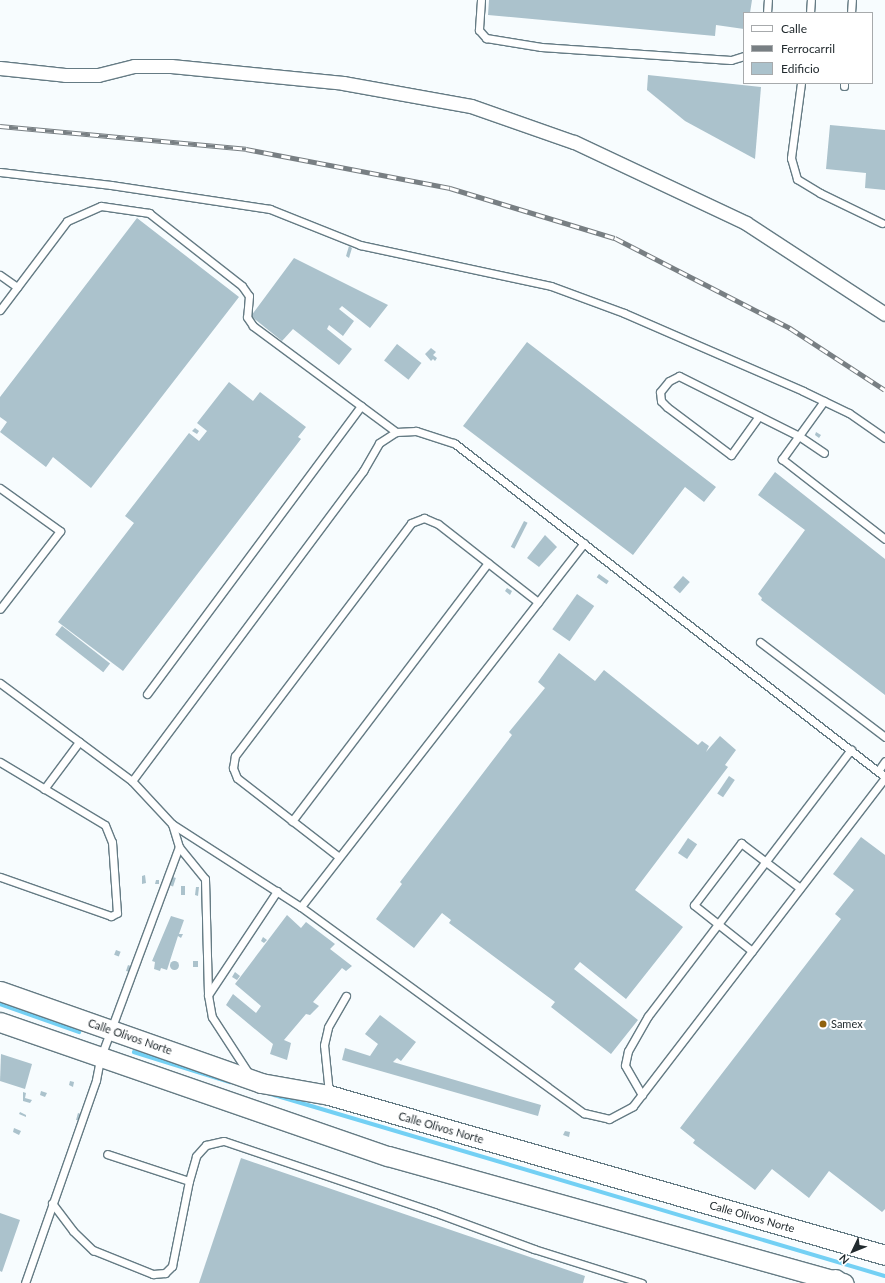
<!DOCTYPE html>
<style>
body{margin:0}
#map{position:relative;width:885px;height:1283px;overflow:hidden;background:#f7fcfe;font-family:Lato,sans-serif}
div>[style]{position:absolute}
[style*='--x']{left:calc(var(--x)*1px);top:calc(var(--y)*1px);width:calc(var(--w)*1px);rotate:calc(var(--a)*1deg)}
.stream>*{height:3.5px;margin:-1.75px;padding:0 1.75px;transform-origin:1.75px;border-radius:1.75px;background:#73d0f4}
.building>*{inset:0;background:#abc2cc;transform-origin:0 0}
.round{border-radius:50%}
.roads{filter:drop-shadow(1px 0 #657b84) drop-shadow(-1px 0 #657b84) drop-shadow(0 1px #657b84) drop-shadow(0 -1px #657b84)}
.lane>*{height:7px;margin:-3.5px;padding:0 3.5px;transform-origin:3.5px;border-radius:3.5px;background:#fff}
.street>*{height:13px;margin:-6.5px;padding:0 6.5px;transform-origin:6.5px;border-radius:6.5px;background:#fff}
.secondary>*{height:19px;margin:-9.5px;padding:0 9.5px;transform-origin:9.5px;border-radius:9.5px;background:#fff}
.primary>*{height:21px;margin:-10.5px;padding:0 10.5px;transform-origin:10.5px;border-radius:10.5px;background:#fff}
.rail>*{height:4.5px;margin-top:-2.25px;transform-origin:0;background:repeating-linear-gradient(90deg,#fff 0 9px,#787f83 0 18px);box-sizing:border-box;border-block:1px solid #787f83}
.dots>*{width:11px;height:11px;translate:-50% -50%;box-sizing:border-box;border:2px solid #fff;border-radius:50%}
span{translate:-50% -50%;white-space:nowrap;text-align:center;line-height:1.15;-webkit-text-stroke:4px #fff;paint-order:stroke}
.poi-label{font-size:11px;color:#222b2f}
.left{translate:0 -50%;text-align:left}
.street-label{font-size:11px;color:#222b2f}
.legend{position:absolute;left:743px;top:12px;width:130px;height:72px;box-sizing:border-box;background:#fff;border:1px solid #a7aaac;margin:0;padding:5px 7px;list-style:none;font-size:12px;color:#222b2f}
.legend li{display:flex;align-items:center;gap:8px;height:20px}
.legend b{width:20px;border:1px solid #a7aaac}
.north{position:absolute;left:833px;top:1231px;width:40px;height:40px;-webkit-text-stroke:3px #fff;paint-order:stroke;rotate:227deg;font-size:11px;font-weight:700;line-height:16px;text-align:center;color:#222b2f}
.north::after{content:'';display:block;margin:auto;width:14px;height:18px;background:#222b2f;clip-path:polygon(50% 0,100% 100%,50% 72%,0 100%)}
</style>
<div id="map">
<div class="stream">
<div style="--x:0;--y:1004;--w:84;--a:19.5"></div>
<div style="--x:134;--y:1052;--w:101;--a:17.4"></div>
<div style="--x:271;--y:1094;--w:640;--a:16.51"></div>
</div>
<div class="building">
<div style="clip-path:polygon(489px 0,752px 0,750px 13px,744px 13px,744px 29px,716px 25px,715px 36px,488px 15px)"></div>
<div style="clip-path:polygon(648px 75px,761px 87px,755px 159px,685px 121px,647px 90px)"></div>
<div style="clip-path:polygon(830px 125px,885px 130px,885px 190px,865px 188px,866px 173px,826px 169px)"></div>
<div style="clip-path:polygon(137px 218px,239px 297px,91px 488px,53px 457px,46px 467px,0 432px,7px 422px,0 417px,0 397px)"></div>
<div style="clip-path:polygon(349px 246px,352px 248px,349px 258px,346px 256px)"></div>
<div style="clip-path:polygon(294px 258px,388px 305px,370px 328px,342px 306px,339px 309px,354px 321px,343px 336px,329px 325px,327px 329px,352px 349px,339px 365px,293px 329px,282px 341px,251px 316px)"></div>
<div style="clip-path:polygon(527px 342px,716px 487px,704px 502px,685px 487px,633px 555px,463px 426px)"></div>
<div style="left:397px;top:344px;width:31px;height:21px;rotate:38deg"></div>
<div style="clip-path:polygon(431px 348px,436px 352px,433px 355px,437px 358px,435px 361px,433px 359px,431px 361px,425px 354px)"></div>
<div style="clip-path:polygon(229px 382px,253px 401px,260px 392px,306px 427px,298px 437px,301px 439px,123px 671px,58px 622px,134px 523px,125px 516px,189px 433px,199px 441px,207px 431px,197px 423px)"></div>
<div style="clip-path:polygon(195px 428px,199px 431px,197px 434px,192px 431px)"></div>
<div style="clip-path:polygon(816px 432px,821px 435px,819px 438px,815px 435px)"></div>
<div style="clip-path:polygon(775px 472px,885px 559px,885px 695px,761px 600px,762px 598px,758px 594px,805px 530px,758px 495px)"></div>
<div style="left:524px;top:521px;width:4px;height:29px;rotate:27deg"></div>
<div style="clip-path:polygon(545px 535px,557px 547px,539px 567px,527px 558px)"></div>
<div style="left:599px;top:574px;width:12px;height:4px;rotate:35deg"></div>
<div style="left:683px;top:576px;width:9px;height:15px;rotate:41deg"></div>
<div style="clip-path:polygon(507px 588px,512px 591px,510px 595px,505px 591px)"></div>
<div style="left:577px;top:594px;width:21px;height:43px;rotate:35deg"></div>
<div style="left:62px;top:626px;width:61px;height:11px;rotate:38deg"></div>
<div style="clip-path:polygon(559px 653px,595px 681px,604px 670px,698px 745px,702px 741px,709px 746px,706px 752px,720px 736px,736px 750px,725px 765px,728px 767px,635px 890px,683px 927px,626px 999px,580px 962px,574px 969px,638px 1020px,611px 1054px,551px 1007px,555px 1002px,449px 923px,451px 920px,442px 913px,414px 948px,376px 919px,402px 884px,400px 882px,512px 735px,509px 732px,545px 688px,538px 682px)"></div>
<div style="left:729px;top:776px;width:7px;height:21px;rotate:34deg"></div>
<div style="clip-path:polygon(861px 837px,885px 855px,885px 1209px,882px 1212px,829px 1171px,809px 1198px,772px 1169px,755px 1190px,693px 1143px,695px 1140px,680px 1128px,841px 919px,835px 914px,854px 890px,833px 874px)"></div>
<div style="left:688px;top:838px;width:11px;height:18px;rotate:34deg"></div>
<div style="clip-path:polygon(145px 875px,146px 883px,142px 884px,142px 876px)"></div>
<div style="left:173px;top:877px;width:3px;height:9px;rotate:18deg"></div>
<div style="clip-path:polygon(156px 880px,159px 880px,159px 884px,155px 884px)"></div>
<div style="left:181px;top:886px;width:4px;height:9px"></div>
<div style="clip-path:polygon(196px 887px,199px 887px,198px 896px,195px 895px)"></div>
<div style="clip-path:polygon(287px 915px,301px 928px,306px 922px,335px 944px,330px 949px,352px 966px,346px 971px,342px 968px,313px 1002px,319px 1006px,310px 1015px,306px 1014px,284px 1040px,291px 1043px,287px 1060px,270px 1054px,273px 1044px,226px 1005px,233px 994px,256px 1013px,261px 1006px,235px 984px)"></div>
<div style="clip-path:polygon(171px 916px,184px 920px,179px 934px,183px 934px,181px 938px,178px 936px,167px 970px,161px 968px,160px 971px,154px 969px,155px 962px,152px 961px)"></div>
<div style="clip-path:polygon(263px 937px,267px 940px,264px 943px,261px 941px)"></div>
<div style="left:116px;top:950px;width:5px;height:5px;rotate:22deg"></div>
<div class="round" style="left:169.5px;top:960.5px;width:9px;height:9px"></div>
<div style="left:193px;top:961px;width:5px;height:6px"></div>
<div style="clip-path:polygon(128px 965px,133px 967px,130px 972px,126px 971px)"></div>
<div style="clip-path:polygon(235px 972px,240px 976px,237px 980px,232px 977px)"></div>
<div style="clip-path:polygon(380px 1015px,416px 1042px,401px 1061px,397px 1058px,393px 1062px,541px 1105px,538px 1116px,342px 1060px,345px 1048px,370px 1056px,378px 1044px,365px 1034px)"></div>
<div style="clip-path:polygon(1px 1054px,32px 1064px,25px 1089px,0 1081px)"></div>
<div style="clip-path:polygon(70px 1081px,74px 1082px,73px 1087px,69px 1085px)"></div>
<div style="clip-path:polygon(41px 1091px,47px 1093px,45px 1097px,40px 1095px)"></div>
<div style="clip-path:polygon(23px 1092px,26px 1093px,25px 1098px,32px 1100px,30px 1103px,23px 1101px)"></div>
<div style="clip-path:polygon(20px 1112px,26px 1115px,26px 1117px,19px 1114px)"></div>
<div style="clip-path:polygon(78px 1113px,81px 1114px,79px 1120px,76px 1120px)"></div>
<div style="clip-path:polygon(14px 1128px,21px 1131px,19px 1135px,13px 1132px)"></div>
<div style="clip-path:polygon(565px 1131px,570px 1132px,569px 1137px,563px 1135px)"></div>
<div style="clip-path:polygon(241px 1158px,585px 1276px,583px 1283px,199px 1283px)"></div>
<div style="clip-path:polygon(0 1213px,20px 1220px,2px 1272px,0 1271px)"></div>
</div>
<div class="roads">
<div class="lane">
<div style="--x:481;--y:0;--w:30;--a:94"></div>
<div style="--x:479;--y:30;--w:11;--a:49"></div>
<div style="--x:486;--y:38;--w:56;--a:9.3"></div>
<div style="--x:541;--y:47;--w:190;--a:3.9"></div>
<div style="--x:731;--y:60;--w:14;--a:-17"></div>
<div style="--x:767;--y:13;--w:13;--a:-86"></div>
<div style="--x:810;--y:13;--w:13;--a:-86"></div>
<div style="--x:851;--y:13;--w:13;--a:-86"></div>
<div style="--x:801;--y:83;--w:76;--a:97.6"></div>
<div style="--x:791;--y:158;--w:22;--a:74"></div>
<div style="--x:797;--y:179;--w:27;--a:31"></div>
<div style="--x:820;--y:193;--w:69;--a:25.8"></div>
<div style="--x:844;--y:86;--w:3;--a:-90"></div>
<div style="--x:0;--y:172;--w:112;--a:6.7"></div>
<div style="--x:111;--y:185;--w:161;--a:8.6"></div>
<div style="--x:270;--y:209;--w:97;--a:21.8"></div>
<div style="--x:360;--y:245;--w:195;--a:12.1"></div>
<div style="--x:551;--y:286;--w:78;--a:20.3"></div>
<div style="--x:624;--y:313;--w:195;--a:23.5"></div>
<div style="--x:803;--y:391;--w:51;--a:25.6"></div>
<div style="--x:849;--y:413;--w:44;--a:34.8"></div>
<div style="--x:0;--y:275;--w:21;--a:35"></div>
<div style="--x:0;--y:310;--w:111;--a:-53"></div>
<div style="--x:67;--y:221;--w:37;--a:-24"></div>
<div style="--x:101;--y:206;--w:49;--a:8.3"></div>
<div style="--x:149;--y:213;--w:118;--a:38.1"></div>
<div style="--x:242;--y:286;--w:12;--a:55"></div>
<div style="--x:249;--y:296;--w:21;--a:95"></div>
<div style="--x:247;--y:317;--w:11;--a:56"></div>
<div style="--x:253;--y:326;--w:178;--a:36.5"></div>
<div style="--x:824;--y:401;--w:72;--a:125.9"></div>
<div style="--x:782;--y:459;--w:130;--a:37.8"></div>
<div style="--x:759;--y:416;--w:48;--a:125.7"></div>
<div style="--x:731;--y:455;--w:80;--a:-143.1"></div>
<div style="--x:667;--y:407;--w:8;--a:-135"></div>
<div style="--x:661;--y:401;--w:9;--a:-96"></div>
<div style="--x:660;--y:392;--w:14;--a:-51"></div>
<div style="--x:669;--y:381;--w:11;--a:-27"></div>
<div style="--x:679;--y:376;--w:134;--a:26.6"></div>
<div style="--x:799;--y:436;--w:30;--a:34"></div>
<div style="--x:0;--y:488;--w:74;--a:35.6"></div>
<div style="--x:60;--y:531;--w:98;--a:127.6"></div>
<div style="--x:584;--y:543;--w:461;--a:127.9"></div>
<div style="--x:301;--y:907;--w:350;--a:36.1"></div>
<div style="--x:584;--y:1113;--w:26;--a:13"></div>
<div style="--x:609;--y:1119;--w:27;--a:-28"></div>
<div style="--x:633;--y:1106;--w:414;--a:-52.5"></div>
<div style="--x:760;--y:642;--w:157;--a:37.2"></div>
<div style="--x:0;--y:683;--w:164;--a:36.6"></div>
<div style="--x:132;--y:781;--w:59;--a:47.1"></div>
<div style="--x:172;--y:824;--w:153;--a:32.8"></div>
<div style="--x:147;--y:694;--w:359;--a:-53.4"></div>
<div style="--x:0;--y:762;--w:122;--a:31"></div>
<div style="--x:105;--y:825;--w:18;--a:68"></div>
<div style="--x:112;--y:842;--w:71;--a:86"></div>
<div style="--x:117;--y:913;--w:7;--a:153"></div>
<div style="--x:111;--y:916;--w:118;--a:-160.6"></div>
<div style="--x:878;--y:771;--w:12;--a:-55"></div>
<div style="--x:132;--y:781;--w:387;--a:-53.3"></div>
<div style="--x:363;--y:471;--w:32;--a:-60"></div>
<div style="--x:379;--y:443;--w:20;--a:-33"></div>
<div style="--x:396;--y:432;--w:20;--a:-3"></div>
<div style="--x:416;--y:431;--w:40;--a:18"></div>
<div style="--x:454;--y:443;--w:545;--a:37.77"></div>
<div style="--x:44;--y:789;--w:59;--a:-53.3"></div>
<div style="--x:292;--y:821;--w:324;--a:-52.8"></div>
<div style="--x:172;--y:824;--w:24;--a:73"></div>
<div style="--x:179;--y:847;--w:41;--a:50.9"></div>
<div style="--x:205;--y:879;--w:116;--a:88.5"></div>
<div style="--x:208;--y:995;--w:22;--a:80"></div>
<div style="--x:212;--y:1017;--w:68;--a:57"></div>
<div style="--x:339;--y:857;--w:129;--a:-142.2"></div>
<div style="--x:237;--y:778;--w:11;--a:-112"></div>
<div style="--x:233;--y:768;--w:12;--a:-81"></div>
<div style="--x:235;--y:756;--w:292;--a:-52.9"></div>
<div style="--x:411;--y:523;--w:14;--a:-21"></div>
<div style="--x:424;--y:518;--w:15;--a:23"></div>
<div style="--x:438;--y:524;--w:127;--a:38"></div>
<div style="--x:752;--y:951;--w:74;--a:-141.6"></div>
<div style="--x:694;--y:905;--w:78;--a:-52.8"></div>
<div style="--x:741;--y:843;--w:74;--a:37.3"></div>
<div style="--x:208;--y:995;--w:125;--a:-56.4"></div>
<div style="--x:329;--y:1093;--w:48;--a:-95.9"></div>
<div style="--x:324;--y:1045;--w:18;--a:-77"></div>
<div style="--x:328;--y:1027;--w:36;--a:-60"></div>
<div style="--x:642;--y:1095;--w:34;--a:-120"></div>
<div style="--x:625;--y:1065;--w:14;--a:-78"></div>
<div style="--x:628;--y:1051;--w:40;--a:-60.3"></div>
<div style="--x:648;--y:1016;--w:335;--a:-52.7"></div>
<div style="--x:189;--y:1181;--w:26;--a:-74"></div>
<div style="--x:196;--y:1156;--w:15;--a:-48"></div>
<div style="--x:206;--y:1145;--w:18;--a:-13"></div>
<div style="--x:224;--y:1141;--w:222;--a:18.7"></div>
<div style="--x:434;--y:1212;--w:107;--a:20.3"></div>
<div style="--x:534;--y:1249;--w:113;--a:17.5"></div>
<div style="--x:52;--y:1203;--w:35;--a:53"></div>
<div style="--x:73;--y:1231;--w:28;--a:44"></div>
<div style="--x:93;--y:1250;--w:65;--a:21.8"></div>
<div style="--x:153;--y:1274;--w:12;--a:-5"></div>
<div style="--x:165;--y:1273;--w:10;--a:-45"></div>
<div style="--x:172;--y:1266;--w:87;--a:-78.7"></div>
<div style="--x:189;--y:1181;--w:86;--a:-161.8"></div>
<div style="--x:25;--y:1283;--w:215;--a:-70.7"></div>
<div style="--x:96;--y:1080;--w:21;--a:-79"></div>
<div style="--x:100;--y:1059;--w:226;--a:-69.6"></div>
</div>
<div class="street">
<div style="--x:0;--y:68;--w:65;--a:6.1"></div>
<div style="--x:65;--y:75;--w:33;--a:0"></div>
<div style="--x:98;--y:75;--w:37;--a:-14"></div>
<div style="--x:134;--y:66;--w:37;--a:0"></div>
<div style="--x:171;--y:66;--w:173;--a:5.6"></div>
<div style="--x:343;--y:83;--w:130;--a:10.2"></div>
<div style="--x:471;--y:106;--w:109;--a:19.3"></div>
<div style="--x:574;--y:142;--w:190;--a:25.2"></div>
<div style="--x:746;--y:223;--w:166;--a:33.2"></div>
</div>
<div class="secondary">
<div style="--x:0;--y:991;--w:277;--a:19.4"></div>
<div style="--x:261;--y:1083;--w:69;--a:10"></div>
<div style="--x:329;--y:1095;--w:579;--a:16.05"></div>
<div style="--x:0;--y:1022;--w:410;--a:19.1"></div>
<div style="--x:388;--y:1156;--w:473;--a:15.6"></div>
</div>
<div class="primary">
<div style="--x:835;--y:1280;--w:4;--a:45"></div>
</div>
</div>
<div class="rail">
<div style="--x:0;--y:126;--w:247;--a:5.3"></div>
<div style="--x:246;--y:149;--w:208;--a:10.8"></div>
<div style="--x:450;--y:188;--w:172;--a:16.9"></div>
<div style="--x:615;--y:238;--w:197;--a:27.2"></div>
<div style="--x:790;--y:328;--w:113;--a:33.1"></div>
</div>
<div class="dots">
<div style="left:823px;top:1024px;background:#90620c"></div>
</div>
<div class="poi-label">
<span class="left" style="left:831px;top:1024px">Samex</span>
</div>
<div class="street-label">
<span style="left:130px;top:1037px;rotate:19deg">Calle Olivos Norte</span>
<span style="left:441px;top:1128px;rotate:16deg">Calle Olivos Norte</span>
<span style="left:752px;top:1217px;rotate:16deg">Calle Olivos Norte</span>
</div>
<ul class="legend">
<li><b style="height:5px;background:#fff"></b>Calle</li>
<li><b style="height:5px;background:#787f83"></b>Ferrocarril</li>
<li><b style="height:11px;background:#abc2cc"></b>Edificio</li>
</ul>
<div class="north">N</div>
</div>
